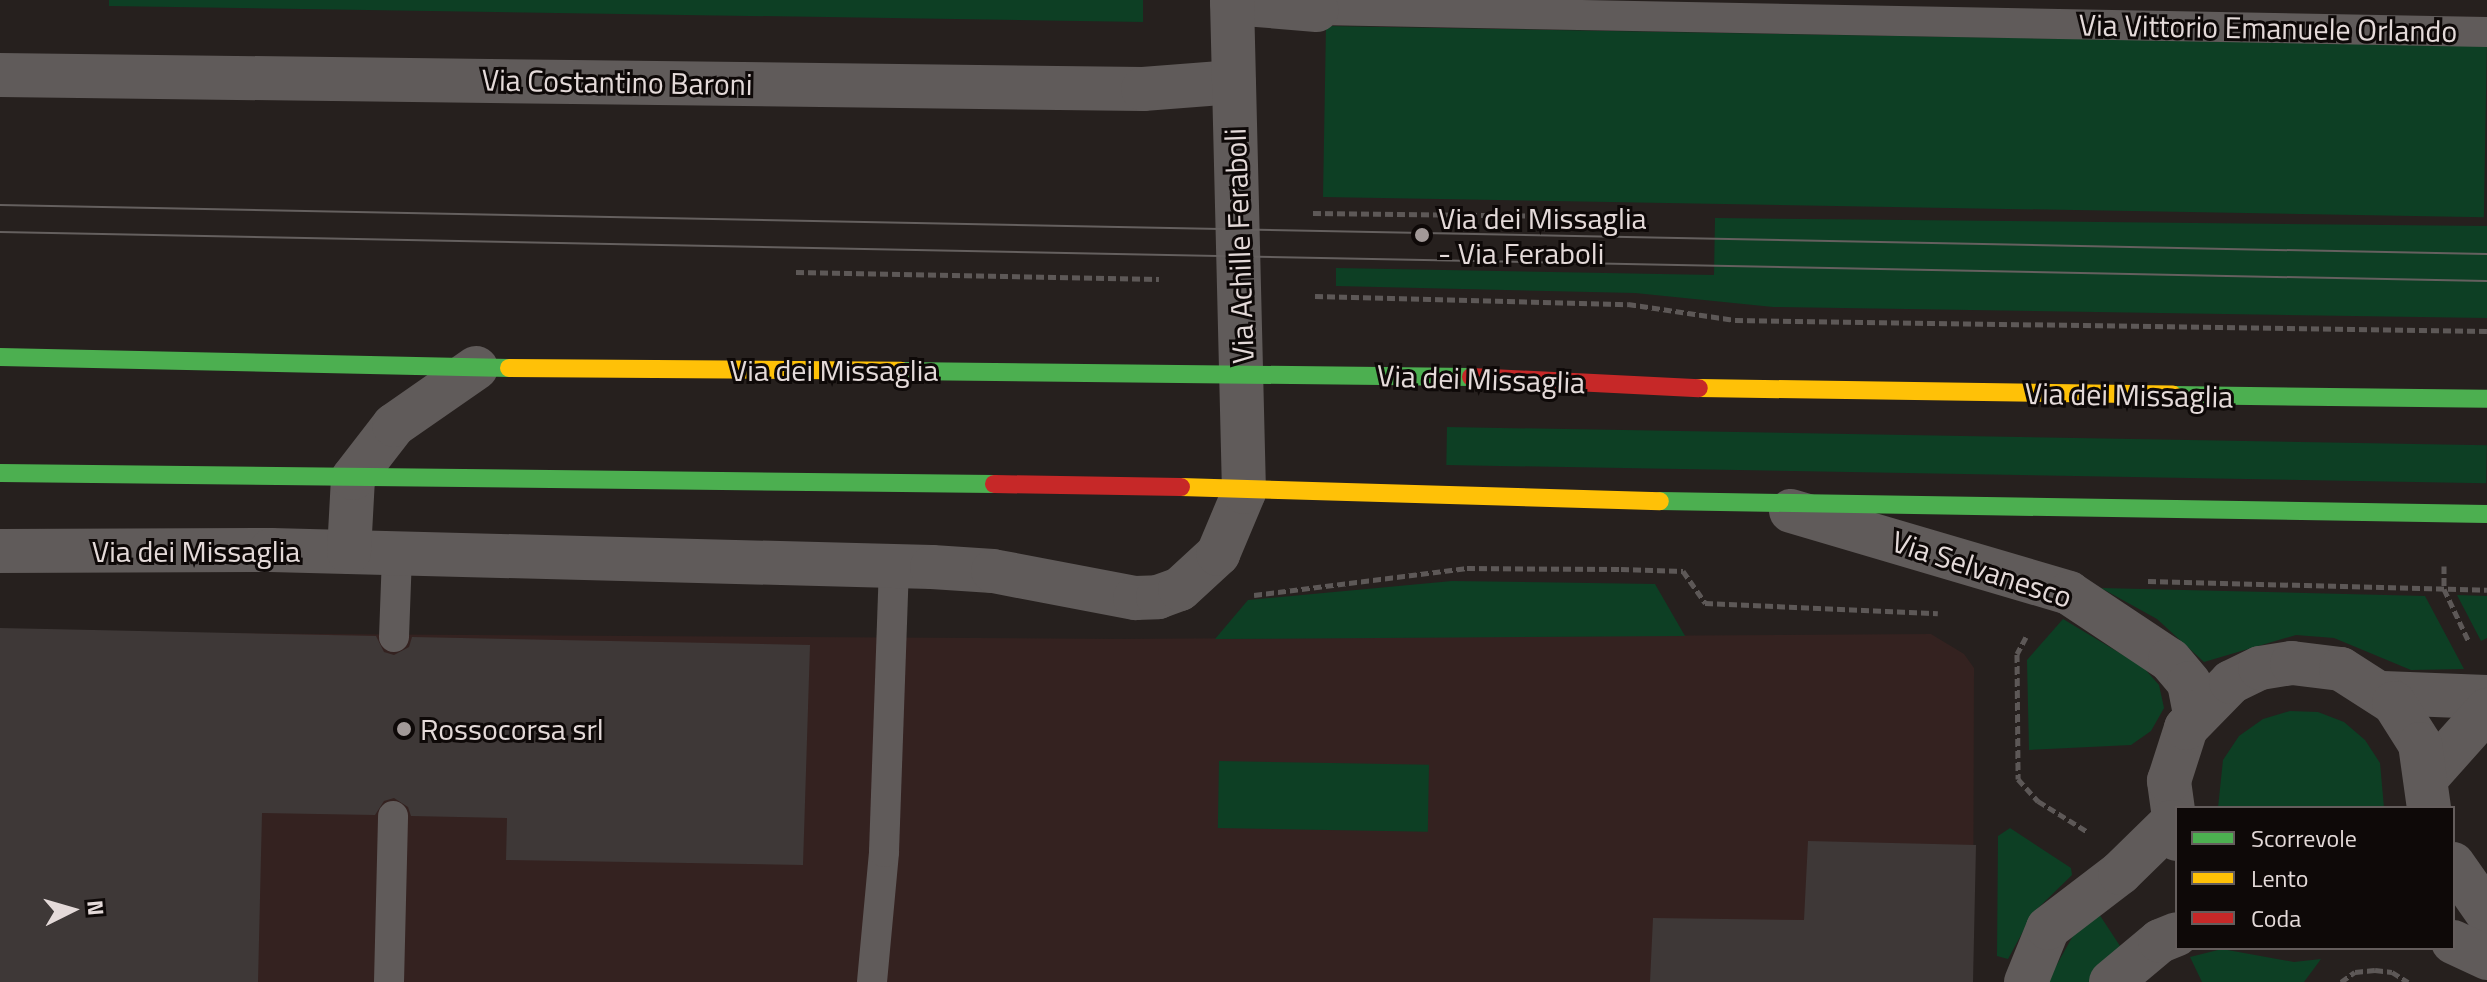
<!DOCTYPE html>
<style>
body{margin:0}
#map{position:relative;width:2487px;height:982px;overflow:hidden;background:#26201e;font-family:"Titillium Web",sans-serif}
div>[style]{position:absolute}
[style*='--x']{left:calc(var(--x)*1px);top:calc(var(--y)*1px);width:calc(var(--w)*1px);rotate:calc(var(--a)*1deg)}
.built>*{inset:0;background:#342220}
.green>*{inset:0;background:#0d3f24;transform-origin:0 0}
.building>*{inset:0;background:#3e3837}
.path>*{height:5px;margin-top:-2.5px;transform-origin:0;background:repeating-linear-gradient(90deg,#5d5857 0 8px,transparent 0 12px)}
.lane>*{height:30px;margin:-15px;padding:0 15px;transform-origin:15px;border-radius:15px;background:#605b5a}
.street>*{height:44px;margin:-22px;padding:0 22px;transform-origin:22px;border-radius:22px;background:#605b5a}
.fast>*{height:18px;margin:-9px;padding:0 9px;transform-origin:9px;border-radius:9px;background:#4caf50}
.slow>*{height:18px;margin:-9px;padding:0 9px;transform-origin:9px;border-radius:9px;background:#ffc107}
.jam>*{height:18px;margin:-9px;padding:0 9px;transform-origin:9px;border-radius:9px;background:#c62828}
.tram>*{height:2px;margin:-1px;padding:0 1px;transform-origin:1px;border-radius:1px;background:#65605f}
.dots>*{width:22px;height:22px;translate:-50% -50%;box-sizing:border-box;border:4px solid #0e0908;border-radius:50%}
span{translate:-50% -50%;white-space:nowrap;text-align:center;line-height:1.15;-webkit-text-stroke:6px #0e0908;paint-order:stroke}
.street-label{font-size:30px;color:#e4dad9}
.poi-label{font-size:30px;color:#e4dad9}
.left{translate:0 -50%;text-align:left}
.legend{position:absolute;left:2175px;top:806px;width:280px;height:144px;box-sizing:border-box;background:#0e0908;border:2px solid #645d5c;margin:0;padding:10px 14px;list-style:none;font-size:24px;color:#e4dad9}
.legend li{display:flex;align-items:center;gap:16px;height:40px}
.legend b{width:40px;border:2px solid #645d5c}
.north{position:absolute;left:32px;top:870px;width:80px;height:80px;-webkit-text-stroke:6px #0e0908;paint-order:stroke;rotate:85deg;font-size:22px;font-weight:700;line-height:32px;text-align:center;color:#e4dad9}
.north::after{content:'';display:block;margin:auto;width:28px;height:36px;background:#e4dad9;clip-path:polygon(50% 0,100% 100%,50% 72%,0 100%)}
</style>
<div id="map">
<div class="built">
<div style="clip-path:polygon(0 632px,1118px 639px,1931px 634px,1964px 654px,1974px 668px,1973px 982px,0 982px)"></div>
</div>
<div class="green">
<div style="clip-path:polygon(109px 0,1143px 0,1143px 22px,109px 6px)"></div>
<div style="left:1326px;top:26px;width:1161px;height:171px;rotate:1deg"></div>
<div style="clip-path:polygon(1715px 218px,2487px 226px,2487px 318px,1773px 307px,1635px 293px,1336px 286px,1336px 268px,1714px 275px)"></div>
<div style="left:1447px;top:427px;width:1040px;height:38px;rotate:1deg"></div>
<div style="clip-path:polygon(1452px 581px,1655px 584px,1685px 636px,1215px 639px,1248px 600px)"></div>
<div style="clip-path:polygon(2101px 588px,2425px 596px,2464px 669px,2411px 670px,2334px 638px,2296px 635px,2204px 662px,2157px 619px)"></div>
<div style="clip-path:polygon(2457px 595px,2487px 596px,2487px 638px,2481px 641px)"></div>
<div style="clip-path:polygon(2063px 619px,2143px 667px,2159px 685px,2164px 708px,2151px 731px,2131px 745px,2029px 750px,2027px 660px)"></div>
<div style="clip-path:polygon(2290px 711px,2318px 712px,2344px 722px,2365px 740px,2380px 763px,2384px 808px,2218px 808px,2223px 760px,2239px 736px,2263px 719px)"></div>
<div style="left:1219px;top:761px;width:210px;height:67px;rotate:1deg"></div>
<div style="clip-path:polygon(2010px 828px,2071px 868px,2072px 875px,2033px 913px,2008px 959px,1997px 956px,1998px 836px)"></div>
<div style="clip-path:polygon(2099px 914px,2122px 949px,2089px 982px,2047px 982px,2074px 934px)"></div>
<div style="clip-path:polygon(2222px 949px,2294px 962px,2321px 959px,2304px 982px,2202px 982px,2190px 957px)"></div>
</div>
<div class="building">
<div style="clip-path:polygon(0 628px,376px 636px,384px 652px,394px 655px,409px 647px,412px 637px,810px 645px,803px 865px,506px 860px,507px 818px,411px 816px,408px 807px,394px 798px,384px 801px,375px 815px,262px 813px,258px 982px,0 982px)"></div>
<div style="clip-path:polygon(1808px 841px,1976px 845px,1973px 982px,1650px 982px,1653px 918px,1804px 920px)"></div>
</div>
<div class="path">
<div style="--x:1313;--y:213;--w:328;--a:0.7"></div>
<div style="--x:796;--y:272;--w:363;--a:1.1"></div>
<div style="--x:1315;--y:296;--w:313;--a:1.5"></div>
<div style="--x:1628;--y:304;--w:108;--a:8.5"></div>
<div style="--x:1735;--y:320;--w:752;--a:0.84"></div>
<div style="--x:2444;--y:566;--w:23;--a:90"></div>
<div style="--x:2444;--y:589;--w:59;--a:64.7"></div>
<div style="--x:2148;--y:581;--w:339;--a:1.5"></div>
<div style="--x:1254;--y:595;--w:215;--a:-7.2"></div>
<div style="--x:1467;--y:568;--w:154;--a:0.4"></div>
<div style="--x:1621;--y:569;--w:62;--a:1.8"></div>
<div style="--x:1683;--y:571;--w:39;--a:55"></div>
<div style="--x:1705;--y:603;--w:233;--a:2.5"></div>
<div style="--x:2026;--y:637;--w:19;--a:118"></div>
<div style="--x:2017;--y:654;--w:125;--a:89.5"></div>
<div style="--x:2018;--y:779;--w:30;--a:48"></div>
<div style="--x:2038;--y:801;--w:59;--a:31.8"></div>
<div style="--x:2341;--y:982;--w:17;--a:-36"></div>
<div style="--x:2355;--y:972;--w:20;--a:-6"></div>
<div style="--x:2375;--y:970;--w:17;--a:7"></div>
<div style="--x:2392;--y:972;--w:19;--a:32"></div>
</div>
<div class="lane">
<div style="--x:1317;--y:10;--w:1170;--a:1.08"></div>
<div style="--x:394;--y:637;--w:83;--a:-87.9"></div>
<div style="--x:389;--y:982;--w:166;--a:-88.6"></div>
<div style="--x:872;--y:982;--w:131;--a:-84.7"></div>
<div style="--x:884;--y:852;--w:286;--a:-88"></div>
</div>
<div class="street">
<div style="--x:1232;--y:3;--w:85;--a:4.7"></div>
<div style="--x:0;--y:75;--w:1143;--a:0.7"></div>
<div style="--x:1143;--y:89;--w:91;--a:-4.4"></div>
<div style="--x:1791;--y:511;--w:290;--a:16.4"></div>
<div style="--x:2069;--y:593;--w:121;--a:33.6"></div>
<div style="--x:2170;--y:660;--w:30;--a:50"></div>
<div style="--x:2189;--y:683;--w:33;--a:79"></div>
<div style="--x:0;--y:551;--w:271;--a:-0.2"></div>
<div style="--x:271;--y:550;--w:661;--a:1.47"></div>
<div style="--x:932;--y:567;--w:61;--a:3.8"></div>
<div style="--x:993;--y:571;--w:145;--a:10.8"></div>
<div style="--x:1135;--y:598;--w:23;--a:-2"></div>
<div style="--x:1158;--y:597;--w:23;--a:-20"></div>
<div style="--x:1180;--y:589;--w:52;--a:-42.6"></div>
<div style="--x:1218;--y:554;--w:67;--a:-67.2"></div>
<div style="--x:1244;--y:492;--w:492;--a:-91.4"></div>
<div style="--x:349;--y:552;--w:74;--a:-86.9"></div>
<div style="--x:353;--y:478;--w:67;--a:-52.3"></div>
<div style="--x:394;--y:425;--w:100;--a:-34.8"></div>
<div style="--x:2383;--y:693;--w:104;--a:2.2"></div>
<div style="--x:2428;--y:776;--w:89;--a:-48.2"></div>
<div style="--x:2177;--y:839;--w:59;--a:-97.9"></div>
<div style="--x:2169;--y:781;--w:56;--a:-72.2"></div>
<div style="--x:2186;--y:728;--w:64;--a:-45.6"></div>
<div style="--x:2231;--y:682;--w:32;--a:-26"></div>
<div style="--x:2260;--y:668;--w:32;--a:-9"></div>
<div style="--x:2292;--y:663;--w:49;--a:7"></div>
<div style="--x:2341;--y:669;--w:63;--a:32.7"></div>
<div style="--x:2394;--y:703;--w:49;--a:57.6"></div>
<div style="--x:2420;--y:744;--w:65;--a:82"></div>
<div style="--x:2453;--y:864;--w:60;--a:55.2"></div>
<div style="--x:2453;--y:942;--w:38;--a:25"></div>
<div style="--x:2026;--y:982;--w:58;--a:-67.8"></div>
<div style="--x:2048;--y:928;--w:91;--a:-37.4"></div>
<div style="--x:2120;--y:873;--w:73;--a:-44.4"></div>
<div style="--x:2111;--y:982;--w:64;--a:-39.9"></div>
<div style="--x:2160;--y:941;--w:18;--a:-22"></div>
</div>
<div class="fast">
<div style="--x:0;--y:357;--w:509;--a:1.24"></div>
<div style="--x:901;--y:371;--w:570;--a:0.6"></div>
<div style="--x:2173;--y:395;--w:314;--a:0.7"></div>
<div style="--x:0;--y:473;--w:994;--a:0.63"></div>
<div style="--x:1660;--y:501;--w:827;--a:0.9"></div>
</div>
<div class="slow">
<div style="--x:509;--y:368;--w:392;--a:0.4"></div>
<div style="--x:1699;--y:388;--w:474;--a:0.8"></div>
<div style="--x:1181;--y:487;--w:479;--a:1.7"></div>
</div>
<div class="jam">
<div style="--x:1471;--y:377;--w:228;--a:2.8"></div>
<div style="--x:994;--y:484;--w:187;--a:0.9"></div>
</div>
<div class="tram">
<div style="--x:0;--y:205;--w:2487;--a:1.13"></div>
<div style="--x:0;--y:232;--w:2487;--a:1.13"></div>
</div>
<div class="dots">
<div style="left:1422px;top:235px;background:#a29998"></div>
<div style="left:404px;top:729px;background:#a29998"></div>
</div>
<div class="street-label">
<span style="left:2268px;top:28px;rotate:1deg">Via Vittorio Emanuele Orlando</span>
<span style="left:617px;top:82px;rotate:1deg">Via Costantino Baroni</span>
<span style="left:1239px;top:246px;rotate:-92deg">Via Achille Feraboli</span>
<span style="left:834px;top:370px">Via dei Missaglia</span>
<span style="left:1481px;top:379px;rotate:2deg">Via dei Missaglia</span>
<span style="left:2129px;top:395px;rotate:1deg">Via dei Missaglia</span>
<span style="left:196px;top:551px">Via dei Missaglia</span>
<span style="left:1982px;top:569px;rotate:18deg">Via Selvanesco</span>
</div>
<div class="poi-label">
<span class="left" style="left:1438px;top:235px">Via dei Missaglia<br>- Via Feraboli</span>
<span class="left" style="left:420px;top:729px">Rossocorsa srl</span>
</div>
<ul class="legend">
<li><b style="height:10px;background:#4caf50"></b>Scorrevole</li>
<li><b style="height:10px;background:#ffc107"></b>Lento</li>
<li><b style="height:10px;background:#c62828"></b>Coda</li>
</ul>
<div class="north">N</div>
</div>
